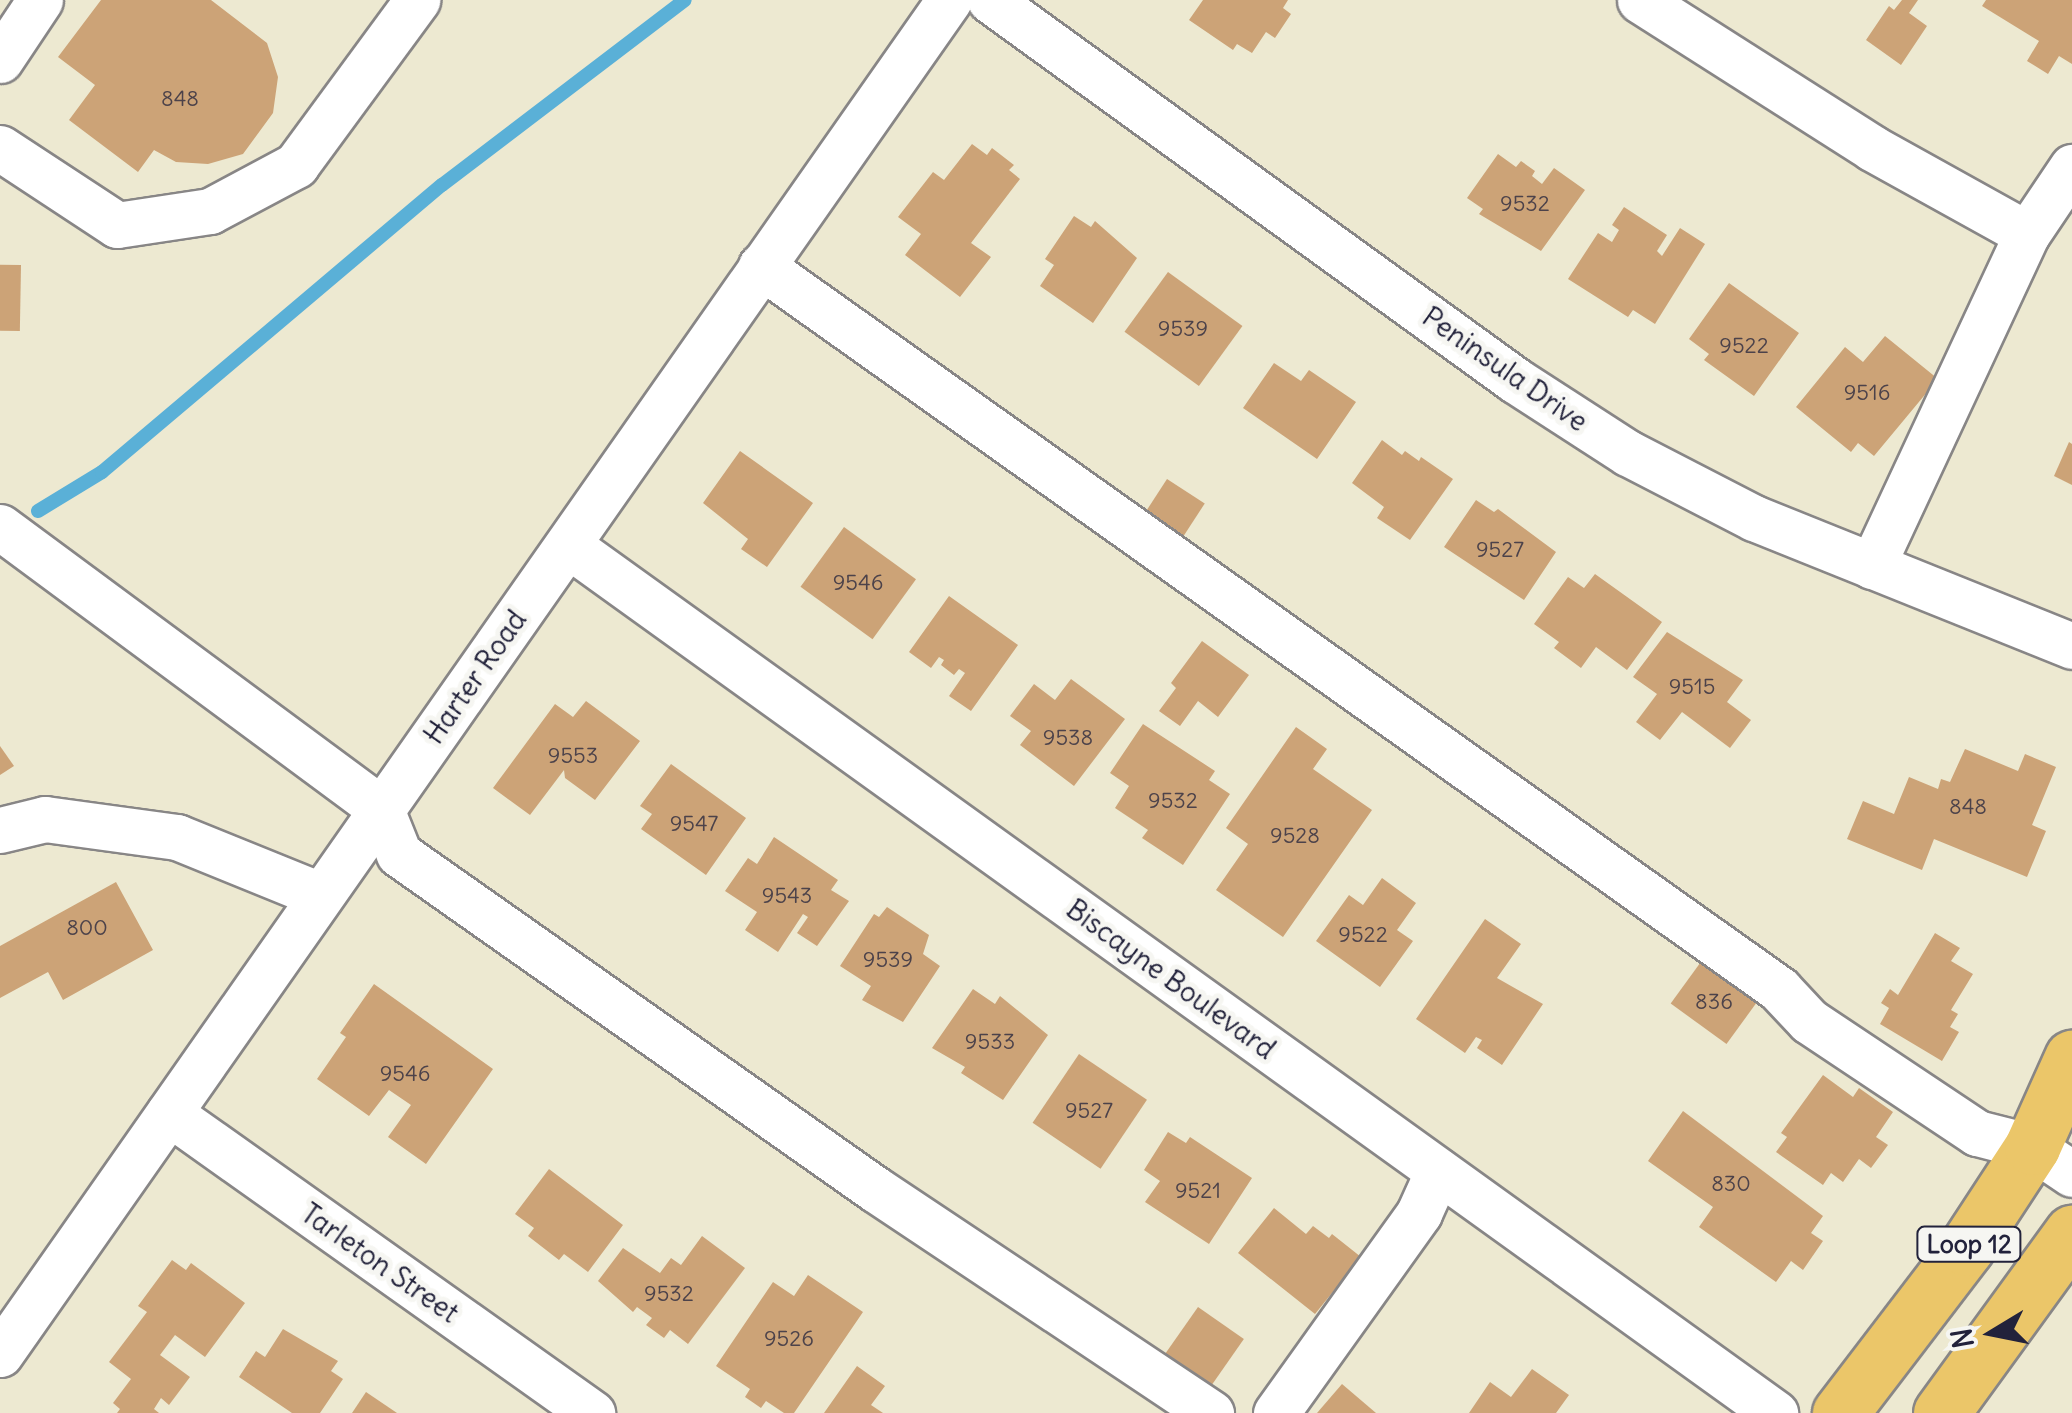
<!DOCTYPE html>
<style>
body{margin:0}
#map{position:relative;width:2072px;height:1413px;overflow:hidden;background:#ede9d1;font-family:Delius,sans-serif}
div>[style]{position:absolute}
[style*='--x']{left:calc(var(--x)*1px);top:calc(var(--y)*1px);width:calc(var(--w)*1px);rotate:calc(var(--a)*1deg)}
.stream>*{height:14px;margin:-7px;padding:0 7px;transform-origin:7px;border-radius:7px;background:#5ab0d7}
.building>*{inset:0;background:#cca377;transform-origin:0 0}
.roads{filter:drop-shadow(2px 0 #888686) drop-shadow(-2px 0 #888686) drop-shadow(0 2px #888686) drop-shadow(0 -2px #888686)}
.minor>*{height:45px;margin:-22.5px;padding:0 22.5px;transform-origin:22.5px;border-radius:22.5px;background:#fff}
.major>*{height:55px;margin:-27.5px;padding:0 27.5px;transform-origin:27.5px;border-radius:27.5px;background:#ebc669}
span{translate:-50% -50%;white-space:nowrap;text-align:center;line-height:1.15;-webkit-text-stroke:10px #f6f6f2;paint-order:stroke}
.number-label{font-size:22px;color:#4c424a}
.number-label span{-webkit-text-stroke-width:0}
.shield-label span{padding:2px 8px;background:#f6f6f2;border:2px solid;border-radius:8px;-webkit-text-stroke-width:0}
.shield-label{font-size:25px;color:#22223b;font-weight:700}
.street-label{font-size:28px;color:#22223b}
.north{position:absolute;left:1942px;top:1283px;width:100px;height:100px;-webkit-text-stroke:8px #f6f6f2;paint-order:stroke;rotate:260deg;font-size:28px;font-weight:700;line-height:40px;text-align:center;color:#22223b}
.north::after{content:'';display:block;margin:auto;width:35px;height:45px;background:#22223b;clip-path:polygon(50% 0,100% 100%,50% 72%,0 100%)}
</style>
<div id="map">
<div class="stream">
<div style="--x:38;--y:511;--w:75;--a:-31.4"></div>
<div style="--x:102;--y:472;--w:445;--a:-40.2"></div>
<div style="--x:442;--y:185;--w:305;--a:-37.3"></div>
</div>
<div class="building">
<div style="clip-path:polygon(101px 0,211px 0,267px 43px,278px 77px,273px 113px,243px 154px,208px 164px,176px 162px,154px 150px,138px 172px,69px 120px,95px 85px,58px 57px)"></div>
<div style="clip-path:polygon(1203px 0,1288px 0,1283px 8px,1291px 14px,1275px 38px,1266px 32px,1252px 53px,1237px 44px,1233px 50px,1189px 20px)"></div>
<div style="clip-path:polygon(1902px 0,1918px 0,1909px 13px,1927px 26px,1901px 65px,1866px 40px,1889px 6px,1894px 10px)"></div>
<div style="clip-path:polygon(1986px 0,2072px 0,2072px 64px,2059px 56px,2048px 74px,2027px 61px,2039px 41px,1982px 6px)"></div>
<div style="clip-path:polygon(972px 144px,987px 155px,992px 148px,1014px 165px,1009px 170px,1020px 179px,971px 243px,991px 257px,960px 297px,905px 255px,921px 234px,898px 217px,933px 172px,944px 180px)"></div>
<div style="clip-path:polygon(1498px 154px,1516px 167px,1521px 161px,1535px 171px,1532px 176px,1542px 184px,1554px 168px,1585px 190px,1541px 251px,1479px 214px,1483px 209px,1467px 198px)"></div>
<div style="clip-path:polygon(1624px 207px,1667px 235px,1657px 251px,1662px 256px,1680px 228px,1705px 244px,1655px 324px,1633px 310px,1628px 317px,1568px 279px,1598px 233px,1612px 242px,1619px 230px,1612px 225px)"></div>
<div style="clip-path:polygon(1074px 216px,1091px 227px,1095px 221px,1137px 258px,1093px 323px,1040px 286px,1054px 265px,1045px 259px)"></div>
<div style="left:21px;top:265px;width:66px;height:21px;rotate:91deg"></div>
<div style="left:1168px;top:272px;width:92px;height:74px;rotate:36deg"></div>
<div style="clip-path:polygon(1729px 283px,1799px 333px,1754px 396px,1704px 360px,1709px 354px,1689px 339px)"></div>
<div style="clip-path:polygon(1885px 336px,1938px 379px,1874px 456px,1858px 443px,1851px 452px,1796px 407px,1845px 347px,1863px 362px)"></div>
<div style="clip-path:polygon(1274px 363px,1301px 381px,1309px 370px,1356px 402px,1317px 459px,1243px 408px)"></div>
<div style="clip-path:polygon(1382px 440px,1402px 455px,1405px 451px,1419px 461px,1421px 457px,1453px 479px,1410px 540px,1377px 518px,1384px 507px,1352px 483px)"></div>
<div style="clip-path:polygon(2069px 442px,2072px 444px,2072px 485px,2054px 476px)"></div>
<div style="clip-path:polygon(740px 451px,813px 503px,767px 567px,741px 549px,748px 539px,703px 503px)"></div>
<div style="left:1167px;top:479px;width:45px;height:49px;rotate:33deg"></div>
<div style="clip-path:polygon(1476px 500px,1494px 512px,1498px 509px,1556px 552px,1524px 600px,1444px 547px)"></div>
<div style="left:844px;top:527px;width:89px;height:74px;rotate:36deg"></div>
<div style="clip-path:polygon(1595px 574px,1662px 622px,1627px 670px,1596px 647px,1581px 668px,1554px 648px,1559px 642px,1534px 624px,1568px 577px,1584px 588px)"></div>
<div style="clip-path:polygon(949px 596px,1018px 645px,971px 711px,949px 696px,965px 673px,959px 669px,954px 675px,941px 665px,944px 660px,939px 657px,931px 668px,909px 652px)"></div>
<div style="clip-path:polygon(1667px 632px,1743px 680px,1727px 702px,1751px 720px,1730px 748px,1682px 712px,1660px 740px,1636px 722px,1657px 694px,1633px 677px)"></div>
<div style="clip-path:polygon(1202px 641px,1249px 675px,1218px 717px,1198px 701px,1180px 726px,1159px 711px,1176px 688px,1171px 683px)"></div>
<div style="clip-path:polygon(1071px 679px,1125px 719px,1074px 786px,1020px 745px,1031px 731px,1010px 716px,1034px 684px,1055px 700px)"></div>
<div style="clip-path:polygon(586px 701px,640px 741px,595px 800px,565px 778px,564px 770px,530px 815px,493px 788px,555px 704px,573px 717px)"></div>
<div style="clip-path:polygon(1143px 724px,1215px 771px,1209px 780px,1230px 794px,1183px 865px,1142px 838px,1148px 830px,1115px 808px,1129px 786px,1110px 773px)"></div>
<div style="clip-path:polygon(1296px 727px,1327px 749px,1313px 769px,1372px 810px,1283px 937px,1216px 890px,1248px 844px,1226px 828px)"></div>
<div style="clip-path:polygon(0 746px,14px 766px,0 775px)"></div>
<div style="clip-path:polygon(1965px 749px,2018px 771px,2025px 754px,2056px 767px,2032px 825px,2046px 831px,2027px 877px,1934px 839px,1922px 870px,1847px 839px,1863px 801px,1894px 814px,1909px 777px,1938px 789px,1941px 779px,1950px 782px)"></div>
<div style="clip-path:polygon(671px 764px,746px 818px,706px 875px,641px 829px,652px 814px,640px 806px)"></div>
<div style="clip-path:polygon(774px 837px,838px 880px,831px 890px,849px 901px,817px 946px,797px 933px,808px 917px,803px 914px,778px 952px,745px 930px,757px 912px,725px 891px,748px 858px,757px 864px)"></div>
<div style="clip-path:polygon(1382px 878px,1416px 903px,1397px 930px,1413px 941px,1380px 987px,1316px 941px,1349px 895px,1363px 905px)"></div>
<div style="clip-path:polygon(116px 882px,153px 950px,63px 1000px,48px 972px,0 998px,0 946px)"></div>
<div style="clip-path:polygon(887px 907px,929px 935px,923px 954px,940px 966px,903px 1022px,862px 1000px,871px 986px,840px 966px,874px 914px,879px 917px)"></div>
<div style="clip-path:polygon(1485px 919px,1521px 944px,1497px 978px,1543px 1004px,1502px 1065px,1477px 1048px,1482px 1040px,1476px 1037px,1465px 1053px,1416px 1019px)"></div>
<div style="clip-path:polygon(1935px 933px,1960px 948px,1951px 961px,1973px 974px,1951px 1010px,1958px 1014px,1950px 1027px,1959px 1032px,1942px 1061px,1880px 1024px,1889px 1008px,1881px 1003px,1890px 989px,1898px 995px)"></div>
<div style="left:1703px;top:959px;width:69px;height:55px;rotate:36deg"></div>
<div style="clip-path:polygon(374px 984px,493px 1069px,426px 1164px,388px 1137px,411px 1105px,389px 1090px,369px 1116px,317px 1079px,346px 1037px,340px 1033px)"></div>
<div style="clip-path:polygon(973px 989px,995px 1004px,1000px 996px,1048px 1035px,1003px 1100px,961px 1073px,965px 1067px,932px 1048px)"></div>
<div style="left:1079px;top:1054px;width:82px;height:83px;rotate:34deg"></div>
<div style="clip-path:polygon(1823px 1075px,1853px 1097px,1859px 1088px,1893px 1112px,1876px 1137px,1888px 1145px,1871px 1168px,1859px 1159px,1843px 1182px,1831px 1173px,1823px 1185px,1776px 1152px,1787px 1137px,1781px 1133px)"></div>
<div style="clip-path:polygon(1683px 1111px,1823px 1216px,1811px 1233px,1823px 1241px,1803px 1270px,1791px 1261px,1776px 1282px,1699px 1227px,1713px 1207px,1648px 1161px)"></div>
<div style="clip-path:polygon(1168px 1132px,1186px 1143px,1190px 1137px,1252px 1178px,1209px 1244px,1145px 1202px,1160px 1181px,1144px 1170px)"></div>
<div style="clip-path:polygon(549px 1169px,623px 1225px,588px 1272px,564px 1254px,559px 1260px,528px 1236px,534px 1228px,515px 1214px)"></div>
<div style="clip-path:polygon(1274px 1208px,1306px 1234px,1313px 1226px,1329px 1238px,1332px 1234px,1361px 1257px,1315px 1314px,1238px 1253px)"></div>
<div style="clip-path:polygon(702px 1236px,745px 1268px,688px 1344px,670px 1330px,664px 1338px,646px 1325px,652px 1318px,637px 1307px,633px 1312px,598px 1281px,623px 1248px,660px 1273px,671px 1258px,681px 1265px)"></div>
<div style="clip-path:polygon(172px 1260px,186px 1270px,191px 1263px,245px 1303px,205px 1357px,175px 1335px,160px 1355px,190px 1377px,169px 1405px,161px 1398px,154px 1409px,159px 1413px,117px 1413px,120px 1409px,113px 1403px,131px 1379px,109px 1362px,147px 1312px,138px 1306px)"></div>
<div style="clip-path:polygon(808px 1275px,863px 1312px,794px 1413px,784px 1413px,766px 1401px,761px 1408px,745px 1397px,750px 1389px,716px 1366px,773px 1282px,794px 1296px)"></div>
<div style="left:1198px;top:1307px;width:56px;height:70px;rotate:35deg"></div>
<div style="clip-path:polygon(283px 1329px,338px 1361px,331px 1371px,343px 1379px,320px 1413px,292px 1413px,239px 1377px,256px 1351px,265px 1357px)"></div>
<div style="clip-path:polygon(857px 1366px,885px 1386px,871px 1405px,883px 1413px,824px 1413px)"></div>
<div style="clip-path:polygon(1532px 1369px,1569px 1395px,1556px 1413px,1469px 1413px,1490px 1382px,1511px 1397px)"></div>
<div style="clip-path:polygon(1342px 1384px,1376px 1413px,1317px 1413px)"></div>
<div style="clip-path:polygon(366px 1392px,397px 1413px,352px 1413px)"></div>
</div>
<div class="roads">
<div class="minor">
<div style="--x:990;--y:0;--w:648;--a:35.9"></div>
<div style="--x:1515;--y:380;--w:135;--a:32.9"></div>
<div style="--x:1628;--y:453;--w:142;--a:27.3"></div>
<div style="--x:1754;--y:518;--w:343;--a:21.9"></div>
<div style="--x:1640;--y:0;--w:275;--a:32.5"></div>
<div style="--x:1872;--y:148;--w:177;--a:29"></div>
<div style="--x:0;--y:60;--w:72;--a:-56.3"></div>
<div style="--x:0;--y:148;--w:140;--a:33.3"></div>
<div style="--x:117;--y:225;--w:94;--a:-8.6"></div>
<div style="--x:210;--y:211;--w:98;--a:-28.1"></div>
<div style="--x:296;--y:165;--w:205;--a:-53.7"></div>
<div style="--x:761;--y:266;--w:1249;--a:35.38"></div>
<div style="--x:1779;--y:989;--w:44;--a:46.8"></div>
<div style="--x:1809;--y:1021;--w:202;--a:33.7"></div>
<div style="--x:1977;--y:1133;--w:57;--a:14.3"></div>
<div style="--x:2032;--y:1147;--w:48;--a:34"></div>
<div style="--x:0;--y:527;--w:474;--a:36.5"></div>
<div style="--x:381;--y:809;--w:48;--a:68.2"></div>
<div style="--x:399;--y:854;--w:582;--a:35.14"></div>
<div style="--x:875;--y:1189;--w:404;--a:33.7"></div>
<div style="--x:568;--y:545;--w:1487;--a:35.72"></div>
<div style="--x:1872;--y:566;--w:366;--a:-65"></div>
<div style="--x:2027;--y:234;--w:81;--a:-56.1"></div>
<div style="--x:0;--y:830;--w:46;--a:-13.7"></div>
<div style="--x:45;--y:819;--w:133;--a:7.8"></div>
<div style="--x:177;--y:837;--w:154;--a:22.1"></div>
<div style="--x:169;--y:1113;--w:519;--a:35.35"></div>
<div style="--x:0;--y:1354;--w:1653;--a:-54.97"></div>
<div style="--x:1276;--y:1413;--w:246;--a:-54.4"></div>
<div style="--x:1419;--y:1213;--w:46;--a:-65.7"></div>
</div>
<div class="major">
<div style="--x:1840;--y:1413;--w:208;--a:-52.6"></div>
<div style="--x:1966;--y:1248;--w:121;--a:-56.8"></div>
<div style="--x:2032;--y:1147;--w:98;--a:-65.8"></div>
<div style="--x:1941;--y:1413;--w:223;--a:-54"></div>
</div>
</div>
<div class="number-label">
<span style="left:180px;top:99px">848</span>
<span style="left:1525px;top:204px">9532</span>
<span style="left:1183px;top:329px">9539</span>
<span style="left:1744px;top:346px">9522</span>
<span style="left:1867px;top:393px">9516</span>
<span style="left:1500px;top:550px">9527</span>
<span style="left:858px;top:583px">9546</span>
<span style="left:1692px;top:687px">9515</span>
<span style="left:1068px;top:738px">9538</span>
<span style="left:573px;top:756px">9553</span>
<span style="left:1173px;top:801px">9532</span>
<span style="left:1968px;top:807px">848</span>
<span style="left:694px;top:824px">9547</span>
<span style="left:1295px;top:836px">9528</span>
<span style="left:787px;top:896px">9543</span>
<span style="left:87px;top:928px">800</span>
<span style="left:1363px;top:935px">9522</span>
<span style="left:888px;top:960px">9539</span>
<span style="left:1714px;top:1002px">836</span>
<span style="left:990px;top:1042px">9533</span>
<span style="left:405px;top:1074px">9546</span>
<span style="left:1089px;top:1111px">9527</span>
<span style="left:1731px;top:1184px">830</span>
<span style="left:1198px;top:1191px">9521</span>
<span style="left:669px;top:1294px">9532</span>
<span style="left:789px;top:1339px">9526</span>
</div>
<div class="shield-label">
<span style="left:1969px;top:1244px">Loop 12</span>
</div>
<div class="street-label">
<span style="left:1505px;top:369px;rotate:35deg">Peninsula Drive</span>
<span style="left:475px;top:677px;rotate:-55deg">Harter Road</span>
<span style="left:1171px;top:979px;rotate:36deg">Biscayne Boulevard</span>
<span style="left:380px;top:1263px;rotate:35deg">Tarleton Street</span>
</div>
<div class="north">N</div>
</div>
